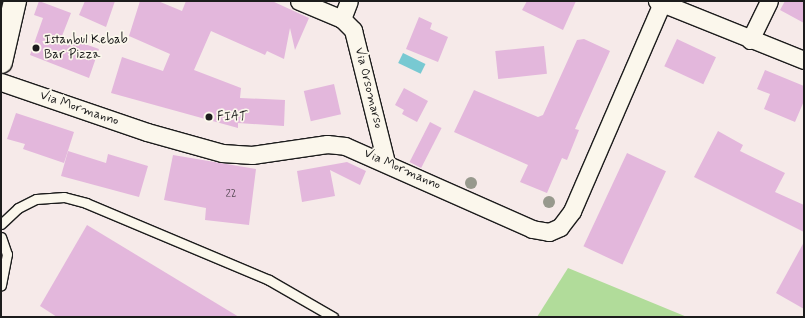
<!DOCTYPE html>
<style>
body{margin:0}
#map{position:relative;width:805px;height:318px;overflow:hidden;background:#f6eae9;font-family:Mynerve,sans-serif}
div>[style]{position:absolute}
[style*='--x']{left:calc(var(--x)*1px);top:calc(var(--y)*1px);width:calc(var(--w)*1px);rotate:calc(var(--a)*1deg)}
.green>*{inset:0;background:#b1dc9a}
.water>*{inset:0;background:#78c9d2;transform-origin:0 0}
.building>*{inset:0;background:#e3b7dc;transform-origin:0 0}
.roads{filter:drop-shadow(1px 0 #1c1c1c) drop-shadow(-1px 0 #1c1c1c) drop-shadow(0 1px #1c1c1c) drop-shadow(0 -1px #1c1c1c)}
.lane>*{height:9px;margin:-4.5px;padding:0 4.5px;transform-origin:4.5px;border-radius:4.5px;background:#fbf7ec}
.street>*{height:17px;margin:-8.5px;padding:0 8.5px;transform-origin:8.5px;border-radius:8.5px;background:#fbf7ec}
.secondary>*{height:22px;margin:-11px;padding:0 11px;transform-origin:11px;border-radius:11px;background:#fbf7ec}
.trees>*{width:12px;height:12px;margin:-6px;border-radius:50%;background:#97998d}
.dots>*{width:11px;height:11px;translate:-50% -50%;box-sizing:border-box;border:2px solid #fbf7ec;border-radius:50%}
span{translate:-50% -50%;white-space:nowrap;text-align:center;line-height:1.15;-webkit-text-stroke:3.5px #fbf7ec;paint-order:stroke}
.number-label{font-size:11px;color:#4e434c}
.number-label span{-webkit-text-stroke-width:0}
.poi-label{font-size:13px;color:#1c1c1c}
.left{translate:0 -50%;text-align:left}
.street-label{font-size:13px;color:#1c1c1c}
.frame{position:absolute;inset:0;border:2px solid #1c1c1c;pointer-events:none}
</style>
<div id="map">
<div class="green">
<div style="clip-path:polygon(568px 268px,687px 317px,537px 317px)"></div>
</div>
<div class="water">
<div style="left:403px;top:53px;width:25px;height:11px;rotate:26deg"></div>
</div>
<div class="building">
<div style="clip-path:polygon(39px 1px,71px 13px,62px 36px,99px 49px,89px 78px,30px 55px,43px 18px,34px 15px)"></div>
<div style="clip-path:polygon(85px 1px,115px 1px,106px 27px,79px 15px)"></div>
<div style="clip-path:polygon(140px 1px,158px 1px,182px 11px,186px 1px,272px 1px,309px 18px,295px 50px,290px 28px,284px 59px,267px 51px,265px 55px,211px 31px,194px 70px,241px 88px,240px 98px,285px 100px,284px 126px,238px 123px,238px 128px,111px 93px,122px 57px,163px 71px,170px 54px,129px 36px)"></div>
<div style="clip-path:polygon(527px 1px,576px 1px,563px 30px,522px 10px)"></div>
<div style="clip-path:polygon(785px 1px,804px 1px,804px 23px,780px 10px)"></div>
<div style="clip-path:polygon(419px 17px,432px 23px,430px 29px,448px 37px,438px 62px,406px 49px)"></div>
<div style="clip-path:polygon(584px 39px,610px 51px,575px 129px,579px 130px,567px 160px,562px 158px,547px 193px,520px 182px,528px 165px,454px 132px,474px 90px,538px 117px,543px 115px,577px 40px)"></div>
<div style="left:677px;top:39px;width:43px;height:30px;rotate:25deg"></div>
<div style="left:544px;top:46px;width:28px;height:49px;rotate:84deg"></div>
<div style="clip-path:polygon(765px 70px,804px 86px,804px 101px,795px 122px,764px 109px,770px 94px,757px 89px)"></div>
<div style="left:334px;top:84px;width:31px;height:31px;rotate:77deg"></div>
<div style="clip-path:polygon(404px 88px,428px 101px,417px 122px,402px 114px,404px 110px,395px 105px)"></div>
<div style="clip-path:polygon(16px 113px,74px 132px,64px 163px,23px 149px,25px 144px,7px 139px)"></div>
<div style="left:430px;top:122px;width:13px;height:45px;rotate:27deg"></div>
<div style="clip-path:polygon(718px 131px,743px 145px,740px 151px,785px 173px,775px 192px,804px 205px,804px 232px,694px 177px)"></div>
<div style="clip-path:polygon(68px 151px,106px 163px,108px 154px,148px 166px,139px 197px,61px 176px)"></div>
<div style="left:627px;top:153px;width:43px;height:103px;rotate:25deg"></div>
<div style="clip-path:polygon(173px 155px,256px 169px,249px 225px,205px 220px,206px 208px,164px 200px)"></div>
<div style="clip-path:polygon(347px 162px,366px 171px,360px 185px,330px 170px,335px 196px,302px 202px,297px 171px)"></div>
<div style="clip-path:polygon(87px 225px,239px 317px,57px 317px,40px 306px)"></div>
<div style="clip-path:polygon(804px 242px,804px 309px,776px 293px)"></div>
</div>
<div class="roads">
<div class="lane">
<div style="--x:1;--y:224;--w:23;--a:-43"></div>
<div style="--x:18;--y:208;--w:20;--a:-27"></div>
<div style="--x:36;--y:199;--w:28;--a:-4"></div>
<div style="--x:64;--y:197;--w:23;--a:15"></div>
<div style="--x:86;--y:203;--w:199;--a:22.8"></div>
<div style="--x:269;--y:280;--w:74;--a:30"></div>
<div style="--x:1;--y:237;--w:18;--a:71"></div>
<div style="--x:7;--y:254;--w:32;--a:101"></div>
</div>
<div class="street">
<div style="--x:299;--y:1;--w:47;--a:22.7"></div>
<div style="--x:342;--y:19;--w:16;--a:45"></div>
<div style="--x:353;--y:30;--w:136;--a:76"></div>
<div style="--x:657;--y:1;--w:158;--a:21.9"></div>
<div style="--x:342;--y:19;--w:19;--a:-69"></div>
<div style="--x:750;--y:40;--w:43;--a:-64"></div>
<div style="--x:1;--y:82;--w:154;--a:18.9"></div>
<div style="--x:147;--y:132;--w:78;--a:15.6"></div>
<div style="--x:222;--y:153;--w:30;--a:4"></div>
<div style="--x:252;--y:155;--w:76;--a:-8.3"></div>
<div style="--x:327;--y:144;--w:18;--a:6"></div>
<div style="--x:345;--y:146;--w:205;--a:23.9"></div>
<div style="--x:532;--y:229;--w:17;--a:10"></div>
<div style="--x:549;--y:232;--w:12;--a:-24"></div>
<div style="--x:560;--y:227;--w:20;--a:-53"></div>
<div style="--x:572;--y:211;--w:227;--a:-66.6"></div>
</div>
<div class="secondary">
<div style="--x:1;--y:62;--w:63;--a:-77.1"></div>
</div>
</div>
<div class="trees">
<div style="left:471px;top:183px"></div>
<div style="left:549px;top:202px"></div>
</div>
<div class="dots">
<div style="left:36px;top:48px;background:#1c1c1c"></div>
<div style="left:209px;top:117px;background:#1c1c1c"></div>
</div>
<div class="number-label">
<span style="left:231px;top:194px">22</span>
</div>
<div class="poi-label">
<span class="left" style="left:44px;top:48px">Istanbul Kebab<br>Bar Pizza</span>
<span class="left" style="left:217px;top:117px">FIAT</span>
</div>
<div class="street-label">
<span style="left:368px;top:88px;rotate:76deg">Via Orsomarso</span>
<span style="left:79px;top:109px;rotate:19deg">Via Mormanno</span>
<span style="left:402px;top:170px;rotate:24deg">Via Mormanno</span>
</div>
<div class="frame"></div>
</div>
